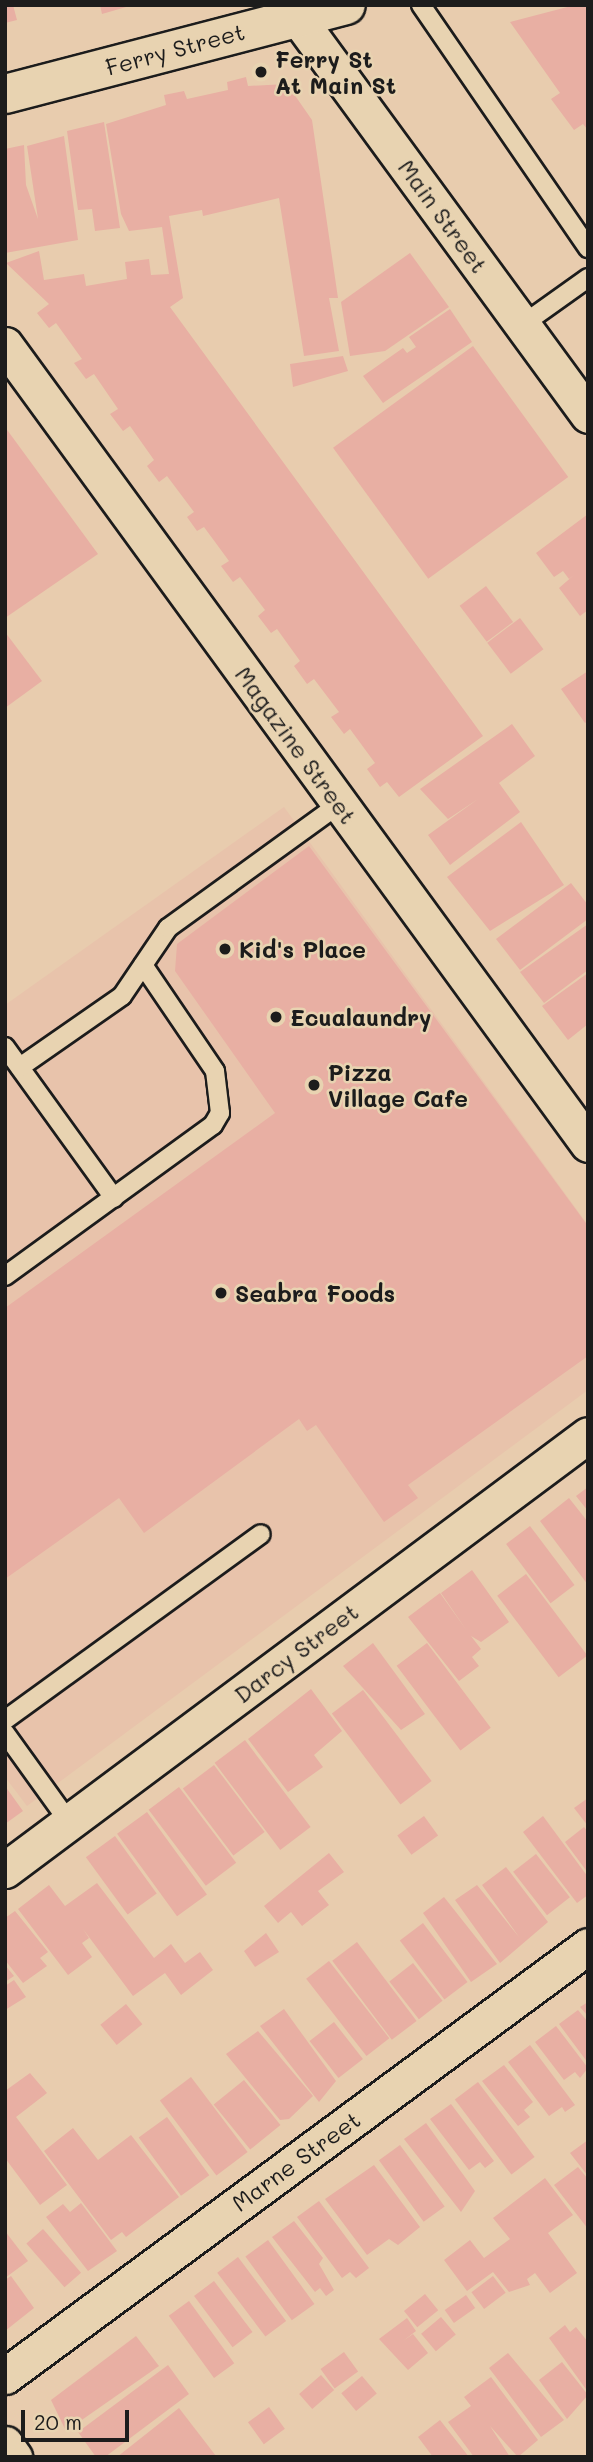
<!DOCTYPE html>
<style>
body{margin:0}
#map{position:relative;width:593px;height:2462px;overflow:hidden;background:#e8ccae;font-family:Mali,sans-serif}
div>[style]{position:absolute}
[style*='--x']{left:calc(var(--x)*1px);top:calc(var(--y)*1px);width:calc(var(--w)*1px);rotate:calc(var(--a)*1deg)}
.built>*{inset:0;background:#e8c3ab}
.building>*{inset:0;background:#e8afa3;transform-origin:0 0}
.roads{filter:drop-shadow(2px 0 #1c1c1c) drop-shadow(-2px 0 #1c1c1c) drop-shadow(0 2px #1c1c1c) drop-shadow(0 -2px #1c1c1c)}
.service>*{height:18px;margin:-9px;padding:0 9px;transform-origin:9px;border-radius:9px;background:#e8d3b1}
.minor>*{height:35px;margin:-17.5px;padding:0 17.5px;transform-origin:17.5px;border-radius:17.5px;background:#e8d3b1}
.tertiary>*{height:38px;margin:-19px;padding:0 19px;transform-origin:19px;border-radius:19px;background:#e8d3b1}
.dots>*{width:19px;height:19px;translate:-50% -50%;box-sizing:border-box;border:4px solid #e8d3b1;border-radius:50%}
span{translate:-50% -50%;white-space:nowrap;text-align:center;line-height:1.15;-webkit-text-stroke:5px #e8d3b1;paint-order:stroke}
.street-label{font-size:23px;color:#1c1c1c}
.poi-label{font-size:23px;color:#1c1c1c;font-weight:700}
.left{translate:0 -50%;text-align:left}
.frame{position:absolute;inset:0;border:7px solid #1c1c1c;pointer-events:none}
.scale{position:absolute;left:21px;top:2410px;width:108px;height:32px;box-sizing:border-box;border:4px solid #1c1c1c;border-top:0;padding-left:9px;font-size:21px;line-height:24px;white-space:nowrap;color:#1c1c1c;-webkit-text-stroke:5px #e8d3b1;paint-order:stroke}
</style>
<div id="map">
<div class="built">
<div style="clip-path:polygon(284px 807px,588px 1225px,588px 1390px,27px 1806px,5px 1777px,5px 1005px)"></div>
</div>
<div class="building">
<div style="clip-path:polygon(5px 5px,13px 5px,17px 20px,5px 23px)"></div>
<div style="clip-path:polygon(100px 5px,133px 5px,102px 14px)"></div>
<div style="clip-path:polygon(575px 5px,588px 5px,588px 130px,583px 124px,574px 130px,551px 99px,560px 93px,510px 22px)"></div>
<div style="clip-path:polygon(246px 77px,248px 86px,287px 84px,312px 120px,338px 298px,329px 298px,339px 351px,304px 356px,279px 198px,203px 216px,202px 210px,169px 216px,183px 298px,170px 307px,483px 736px,399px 797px,387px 782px,380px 787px,367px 769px,375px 763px,350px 729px,344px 734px,331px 717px,339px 712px,314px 679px,307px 684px,294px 666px,300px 661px,277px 629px,271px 633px,258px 616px,265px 610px,240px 577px,233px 582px,221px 566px,229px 561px,204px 527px,197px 531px,187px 517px,194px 512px,167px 476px,159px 482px,147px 466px,154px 460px,130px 426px,123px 431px,110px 414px,118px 409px,94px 374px,86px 379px,74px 363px,82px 359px,56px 323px,49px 328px,37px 313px,49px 304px,6px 263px,39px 251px,44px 280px,84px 274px,86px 286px,127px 279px,125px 262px,149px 259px,151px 275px,169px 274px,162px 227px,129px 231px,121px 214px,106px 124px,166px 105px,164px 95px,184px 91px,187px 99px,228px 90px,227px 82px)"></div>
<div style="clip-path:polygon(104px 122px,120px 228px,95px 231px,92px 209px,78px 210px,67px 131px)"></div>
<div style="clip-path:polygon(64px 136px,78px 240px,5px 253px,5px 149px,24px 145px,26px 185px,38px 219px,27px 146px)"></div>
<div style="clip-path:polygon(410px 253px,449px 307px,385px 351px,350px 356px,341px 302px)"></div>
<div style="clip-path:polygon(450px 309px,472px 342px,383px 403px,363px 376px,403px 348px,407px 353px,416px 347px,409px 337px)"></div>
<div style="left:473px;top:346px;width:162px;height:173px;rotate:54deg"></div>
<div style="clip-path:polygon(343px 356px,348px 371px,293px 387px,290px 364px)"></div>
<div style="clip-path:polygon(5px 427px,98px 554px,5px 618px)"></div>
<div style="clip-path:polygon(588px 514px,588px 610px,580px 616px,559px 588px,574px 575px,569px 579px,563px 571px,554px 577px,536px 553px)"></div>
<div style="left:486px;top:586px;width:45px;height:33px;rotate:53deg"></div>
<div style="left:520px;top:618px;width:39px;height:41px;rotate:53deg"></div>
<div style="clip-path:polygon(5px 632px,42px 681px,5px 708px)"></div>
<div style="clip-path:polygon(588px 671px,588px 721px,585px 723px,561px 689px)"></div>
<div style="clip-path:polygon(512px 724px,535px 756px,499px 783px,520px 812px,450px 865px,428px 835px,478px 799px,448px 819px,420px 789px)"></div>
<div style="clip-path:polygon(521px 822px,564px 885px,490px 931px,447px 877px)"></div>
<div style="clip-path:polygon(309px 846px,588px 1226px,588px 1356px,408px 1485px,418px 1498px,384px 1522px,316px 1425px,307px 1431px,299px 1419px,144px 1533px,119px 1498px,5px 1579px,5px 1308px,275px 1113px,175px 971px,177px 944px)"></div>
<div style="clip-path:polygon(571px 883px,588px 905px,588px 919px,520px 970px,496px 939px)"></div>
<div style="clip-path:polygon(588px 924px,588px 970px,544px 1003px,520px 972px)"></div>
<div style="clip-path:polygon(588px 973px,588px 1024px,568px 1040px,542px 1006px)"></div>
<div style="clip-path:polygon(588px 1487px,588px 1511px,576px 1496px)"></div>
<div style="clip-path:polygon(569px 1498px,588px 1522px,588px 1585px,540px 1521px)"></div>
<div style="left:530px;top:1526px;width:74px;height:30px;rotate:53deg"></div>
<div style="clip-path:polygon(472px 1570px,509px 1622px,481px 1642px,471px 1636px,481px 1649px,472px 1657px,479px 1666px,459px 1681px,408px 1617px,440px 1593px,467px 1631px,441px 1593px)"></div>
<div style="left:526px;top:1574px;width:102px;height:36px;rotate:53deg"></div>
<div style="clip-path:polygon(373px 1643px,425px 1714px,401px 1730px,343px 1666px)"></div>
<div style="left:427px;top:1643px;width:106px;height:38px;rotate:53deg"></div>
<div style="clip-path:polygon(311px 1689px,342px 1731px,314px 1755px,323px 1767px,288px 1792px,248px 1739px)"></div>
<div style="left:363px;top:1690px;width:114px;height:39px;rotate:53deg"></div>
<div style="left:245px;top:1740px;width:109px;height:38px;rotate:53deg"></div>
<div style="left:214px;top:1765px;width:84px;height:39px;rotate:53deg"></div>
<div style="clip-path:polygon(5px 1786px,23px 1811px,5px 1824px)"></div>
<div style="left:179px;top:1787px;width:95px;height:38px;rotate:53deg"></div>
<div style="clip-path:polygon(588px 1798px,588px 1826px,574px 1808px)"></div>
<div style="left:147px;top:1812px;width:102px;height:37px;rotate:54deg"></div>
<div style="left:424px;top:1816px;width:24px;height:33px;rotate:54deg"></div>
<div style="clip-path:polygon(543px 1816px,588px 1877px,588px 1895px,577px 1903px,523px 1832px)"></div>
<div style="clip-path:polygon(584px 1827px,588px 1832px,588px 1873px,565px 1842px)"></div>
<div style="left:115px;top:1836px;width:71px;height:36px;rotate:54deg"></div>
<div style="clip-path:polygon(329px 1853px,344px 1872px,318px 1891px,329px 1905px,302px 1926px,291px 1912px,278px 1923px,264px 1906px)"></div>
<div style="left:536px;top:1854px;width:55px;height:29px;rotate:52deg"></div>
<div style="clip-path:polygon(506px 1867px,548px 1922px,500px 1963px,455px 1900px,477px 1885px,519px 1937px,482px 1885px)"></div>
<div style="clip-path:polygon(97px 1883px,154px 1958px,171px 1944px,185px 1963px,200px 1952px,213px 1970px,181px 1995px,165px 1973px,133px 1996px,83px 1929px,89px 1938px,82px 1943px,92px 1957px,68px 1975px,18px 1909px,49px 1885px,65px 1906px)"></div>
<div style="clip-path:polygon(444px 1897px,497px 1964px,471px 1982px,423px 1913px)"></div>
<div style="clip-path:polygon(15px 1911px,48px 1952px,40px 1958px,47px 1966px,23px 1983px,5px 1960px,5px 1918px)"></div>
<div style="left:423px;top:1923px;width:74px;height:29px;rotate:53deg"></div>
<div style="clip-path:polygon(266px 1933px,279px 1952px,255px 1967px,244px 1951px)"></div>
<div style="left:357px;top:1942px;width:99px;height:31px;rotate:53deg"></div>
<div style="left:329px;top:1961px;width:98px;height:29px;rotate:52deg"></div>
<div style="left:413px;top:1963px;width:48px;height:30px;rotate:52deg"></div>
<div style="clip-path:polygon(5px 1965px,14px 1976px,5px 1982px)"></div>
<div style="clip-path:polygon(14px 1980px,26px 1997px,5px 2010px,5px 1986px)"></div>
<div style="clip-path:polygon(588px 2002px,588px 2016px,580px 2007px)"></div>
<div style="left:126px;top:2004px;width:26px;height:33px;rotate:51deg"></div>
<div style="clip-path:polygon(284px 2009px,336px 2081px,319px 2102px,260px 2026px)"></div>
<div style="clip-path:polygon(578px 2010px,588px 2022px,588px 2063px,559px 2024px)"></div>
<div style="left:334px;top:2022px;width:47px;height:31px;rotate:52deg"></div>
<div style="clip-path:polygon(556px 2026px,588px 2068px,580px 2078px,575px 2072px,564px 2080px,535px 2042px)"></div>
<div style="clip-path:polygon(258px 2031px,313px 2096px,289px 2119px,280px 2120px,226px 2054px)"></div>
<div style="clip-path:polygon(530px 2045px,575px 2105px,565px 2112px,562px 2107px,549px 2116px,508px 2062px)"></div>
<div style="clip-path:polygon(504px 2065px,533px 2102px,524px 2110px,530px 2117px,518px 2126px,482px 2081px)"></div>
<div style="clip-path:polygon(30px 2073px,47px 2093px,16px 2117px,67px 2185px,40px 2205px,5px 2158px,5px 2091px)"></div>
<div style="left:191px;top:2077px;width:94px;height:39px;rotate:53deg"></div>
<div style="left:244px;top:2080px;width:58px;height:39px;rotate:51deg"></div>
<div style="left:478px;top:2082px;width:94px;height:29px;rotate:53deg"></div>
<div style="clip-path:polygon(451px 2104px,494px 2161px,485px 2168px,480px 2162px,469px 2170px,430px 2119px)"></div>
<div style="left:167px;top:2117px;width:72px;height:35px;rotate:54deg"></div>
<div style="clip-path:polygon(426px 2123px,475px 2191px,461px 2212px,404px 2139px)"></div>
<div style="clip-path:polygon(73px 2128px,98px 2160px,131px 2135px,179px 2197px,126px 2237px,122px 2232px,111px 2240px,44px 2151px)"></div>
<div style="clip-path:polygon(588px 2140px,588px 2176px,570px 2153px)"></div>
<div style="left:400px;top:2145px;width:76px;height:26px;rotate:54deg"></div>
<div style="clip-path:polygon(374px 2165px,420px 2227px,398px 2245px,389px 2239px,367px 2255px,325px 2199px)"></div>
<div style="clip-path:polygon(578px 2167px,588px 2179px,588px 2229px,554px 2185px)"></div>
<div style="clip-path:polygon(545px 2178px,573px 2215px,548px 2233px,577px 2273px,550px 2293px,535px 2273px,527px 2279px,530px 2285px,509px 2292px,493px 2272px,467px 2291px,444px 2260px,470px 2240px,484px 2258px,510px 2239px,493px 2218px)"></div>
<div style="clip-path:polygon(319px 2201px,369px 2268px,356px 2278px,350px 2272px,342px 2278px,297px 2217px)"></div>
<div style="clip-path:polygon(81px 2203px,117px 2251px,88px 2271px,46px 2217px,63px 2204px,70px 2212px)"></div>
<div style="clip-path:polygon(294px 2221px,323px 2258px,319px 2264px,334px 2290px,326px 2296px,320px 2288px,315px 2292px,272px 2237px)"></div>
<div style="left:43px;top:2229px;width:58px;height:22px;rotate:49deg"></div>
<div style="clip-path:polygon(5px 2231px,28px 2261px,5px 2278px)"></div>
<div style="left:268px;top:2240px;width:79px;height:28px;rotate:54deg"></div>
<div style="left:238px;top:2257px;width:80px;height:26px;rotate:53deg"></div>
<div style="clip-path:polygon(11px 2276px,34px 2308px,5px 2331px,5px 2280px)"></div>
<div style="left:493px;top:2276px;width:21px;height:27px;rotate:53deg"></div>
<div style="left:214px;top:2281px;width:64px;height:25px;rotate:53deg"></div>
<div style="left:425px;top:2294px;width:21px;height:27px;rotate:51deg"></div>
<div style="left:466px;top:2295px;width:16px;height:26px;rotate:55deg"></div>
<div style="left:189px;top:2301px;width:77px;height:25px;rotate:54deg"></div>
<div style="left:441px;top:2317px;width:23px;height:26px;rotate:50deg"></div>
<div style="clip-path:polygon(407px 2318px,416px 2331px,403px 2341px,413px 2334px,428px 2353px,408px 2370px,379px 2339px)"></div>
<div style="clip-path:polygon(565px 2325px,570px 2332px,576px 2327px,588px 2342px,588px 2392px,549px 2338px)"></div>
<div style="clip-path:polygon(136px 2336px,159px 2366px,66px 2431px,51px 2400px)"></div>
<div style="left:344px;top:2352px;width:24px;height:29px;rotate:54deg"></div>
<div style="clip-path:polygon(508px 2353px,564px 2420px,541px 2437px,489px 2368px)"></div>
<div style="clip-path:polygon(562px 2362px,588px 2395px,567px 2419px,539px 2380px)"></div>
<div style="clip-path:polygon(168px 2365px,189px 2394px,105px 2457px,96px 2457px,78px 2432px)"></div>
<div style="left:321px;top:2375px;width:20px;height:29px;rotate:49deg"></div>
<div style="left:362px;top:2376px;width:23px;height:27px;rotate:50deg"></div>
<div style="clip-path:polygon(491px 2377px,538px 2440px,518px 2457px,490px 2426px,510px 2457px,474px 2457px,448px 2422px,471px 2406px,464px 2397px)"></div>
<div style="left:269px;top:2407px;width:27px;height:26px;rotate:54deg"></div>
<div style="clip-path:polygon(179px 2408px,216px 2456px,117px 2457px)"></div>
<div style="clip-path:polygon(440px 2420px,469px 2457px,433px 2457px,418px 2437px)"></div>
</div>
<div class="roads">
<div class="service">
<div style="--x:421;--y:5;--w:295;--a:55.5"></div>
<div style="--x:522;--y:325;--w:81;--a:-35.5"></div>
<div style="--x:5;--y:1047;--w:186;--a:54.2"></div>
<div style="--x:20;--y:1067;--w:124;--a:-34.8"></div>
<div style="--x:122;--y:996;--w:82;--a:-55.9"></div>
<div style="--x:168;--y:928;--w:211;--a:-35.9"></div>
<div style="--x:5;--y:1276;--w:257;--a:-36"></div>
<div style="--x:213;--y:1125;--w:14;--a:-60"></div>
<div style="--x:220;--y:1113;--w:42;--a:-96.8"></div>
<div style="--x:215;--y:1071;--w:128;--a:-124.2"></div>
<div style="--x:5;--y:1720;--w:316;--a:-36"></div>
<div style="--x:5;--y:1733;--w:110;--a:54.3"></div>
</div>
<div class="minor">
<div style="--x:297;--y:17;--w:493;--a:53.8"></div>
<div style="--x:5;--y:345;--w:989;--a:53.88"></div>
<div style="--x:5;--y:1870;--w:727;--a:-36.73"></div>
<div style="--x:5;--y:2376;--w:724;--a:-36.41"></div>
<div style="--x:5;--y:2444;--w:16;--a:55"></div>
</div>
<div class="tertiary">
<div style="--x:5;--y:94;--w:352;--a:-14.6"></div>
</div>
</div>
<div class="dots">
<div style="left:261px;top:72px;background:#1c1c1c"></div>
<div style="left:225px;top:949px;background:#1c1c1c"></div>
<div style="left:276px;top:1017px;background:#1c1c1c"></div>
<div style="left:314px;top:1085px;background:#1c1c1c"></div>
<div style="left:221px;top:1293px;background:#1c1c1c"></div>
</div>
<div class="street-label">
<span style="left:175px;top:49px;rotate:-15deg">Ferry Street</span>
<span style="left:443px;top:216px;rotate:54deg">Main Street</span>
<span style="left:296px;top:745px;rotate:54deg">Magazine Street</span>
<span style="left:296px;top:1653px;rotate:-37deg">Darcy Street</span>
<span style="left:296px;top:2161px;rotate:-36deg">Marne Street</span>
</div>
<div class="poi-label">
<span class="left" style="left:275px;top:72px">Ferry St<br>At Main St</span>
<span class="left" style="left:239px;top:949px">Kid's Place</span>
<span class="left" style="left:290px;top:1017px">Ecualaundry</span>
<span class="left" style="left:328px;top:1085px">Pizza<br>Village Cafe</span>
<span class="left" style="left:235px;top:1293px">Seabra Foods</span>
</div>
<div class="frame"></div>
<div class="scale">20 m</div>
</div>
